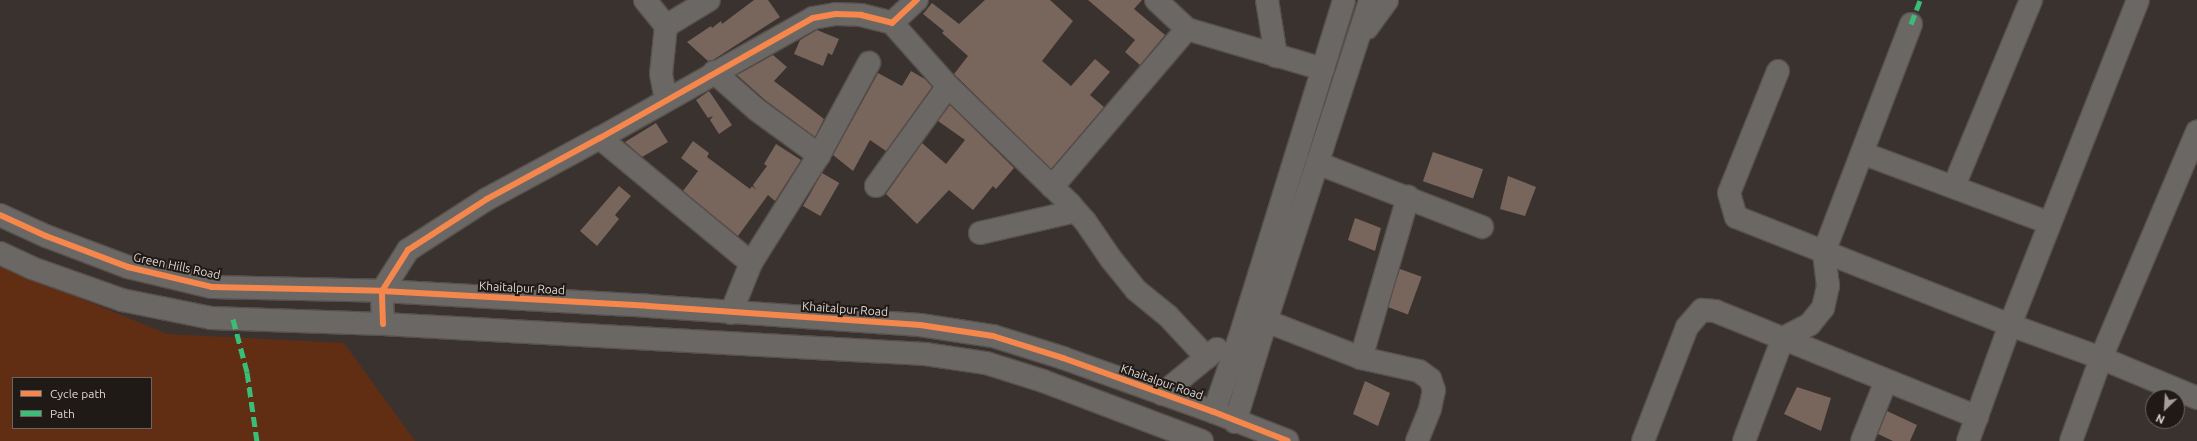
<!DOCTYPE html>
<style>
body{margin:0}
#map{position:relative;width:2197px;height:441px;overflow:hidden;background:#3a322e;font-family:Ubuntu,sans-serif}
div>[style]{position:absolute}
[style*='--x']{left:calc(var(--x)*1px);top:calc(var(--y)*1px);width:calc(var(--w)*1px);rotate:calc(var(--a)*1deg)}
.green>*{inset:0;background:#612e14}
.building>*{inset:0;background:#78655c;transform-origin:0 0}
.roads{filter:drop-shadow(1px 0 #57504c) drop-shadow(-1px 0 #57504c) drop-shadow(0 1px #57504c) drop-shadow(0 -1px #57504c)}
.minor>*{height:22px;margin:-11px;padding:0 11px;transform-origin:11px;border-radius:11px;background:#6a6765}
.quiet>*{height:5px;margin-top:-2.5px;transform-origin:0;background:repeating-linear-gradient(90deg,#3abd76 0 10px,transparent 0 15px)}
.cycleway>*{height:6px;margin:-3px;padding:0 3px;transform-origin:3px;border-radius:3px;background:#f5874c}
span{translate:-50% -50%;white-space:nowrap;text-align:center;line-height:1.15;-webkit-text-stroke:4px #201a17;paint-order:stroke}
.street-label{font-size:12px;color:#dfd6d2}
.legend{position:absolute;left:12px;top:377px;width:140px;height:52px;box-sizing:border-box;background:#201a17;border:1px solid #6c6562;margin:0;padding:5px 7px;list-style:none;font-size:12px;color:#dfd6d2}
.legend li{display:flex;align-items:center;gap:8px;height:20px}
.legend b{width:20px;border:1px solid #6c6562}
.north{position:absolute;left:2145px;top:389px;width:40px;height:40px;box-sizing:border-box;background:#201a17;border:1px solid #6c6562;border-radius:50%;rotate:205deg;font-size:11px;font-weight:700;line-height:16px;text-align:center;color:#dfd6d2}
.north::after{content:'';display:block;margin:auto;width:14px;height:18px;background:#a59d99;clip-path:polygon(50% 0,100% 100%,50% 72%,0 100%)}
</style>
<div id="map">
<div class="green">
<div style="clip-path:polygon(evenodd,0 265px,167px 334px,344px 343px,415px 441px,0 441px,0 265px,13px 378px,151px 378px,151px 428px,13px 428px,13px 378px)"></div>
</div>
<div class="building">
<div style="clip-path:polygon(754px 0,768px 0,780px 17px,713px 60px,708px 61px,687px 42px,711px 26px,712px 28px,721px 21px,722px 24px)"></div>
<div style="clip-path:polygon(985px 0,1050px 0,1073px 21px,1042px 61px,1071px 86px,1095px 59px,1110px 72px,1090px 95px,1104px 107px,1051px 169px,954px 74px,968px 56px,942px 33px,944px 31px,923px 14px,932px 3px,959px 24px)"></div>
<div style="clip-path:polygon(1088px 0,1142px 0,1134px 9px,1165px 35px,1140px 65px,1125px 52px,1135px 40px)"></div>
<div style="clip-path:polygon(817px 30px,839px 39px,832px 55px,828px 53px,823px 66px,794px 54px,800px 40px)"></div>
<div style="clip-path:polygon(773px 55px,787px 67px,774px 81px,824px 119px,815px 137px,765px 100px,737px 75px)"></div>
<div style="clip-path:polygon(911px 71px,925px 79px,932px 87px,886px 151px,870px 140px,853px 171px,833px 155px,878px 73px,902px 86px)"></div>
<div style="clip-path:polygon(709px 91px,732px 125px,719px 134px,710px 120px,713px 116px,708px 118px,696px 100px)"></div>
<div style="clip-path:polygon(950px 105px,1014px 168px,996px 189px,993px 186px,973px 210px,949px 190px,917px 224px,886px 194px,922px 143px,946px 164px,965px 140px,938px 121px)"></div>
<div style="clip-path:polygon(656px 123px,668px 142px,642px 157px,625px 142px)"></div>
<div style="clip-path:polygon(693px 141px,709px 153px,707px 157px,750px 189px,752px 186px,756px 190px,753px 185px,767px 166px,764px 164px,776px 144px,801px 160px,775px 201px,768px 195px,738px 236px,683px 191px,698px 171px,681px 158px)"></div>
<div style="left:1433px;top:152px;width:53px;height:31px;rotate:19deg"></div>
<div style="left:822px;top:173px;width:20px;height:38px;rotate:30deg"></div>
<div style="clip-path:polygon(1508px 176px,1536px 187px,1525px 216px,1500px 209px)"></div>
<div style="clip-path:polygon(619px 186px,631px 196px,615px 215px,619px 219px,597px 246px,580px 231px)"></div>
<div style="clip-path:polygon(1355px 218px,1381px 228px,1375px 251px,1348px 240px)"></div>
<div style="left:1400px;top:269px;width:23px;height:40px;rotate:20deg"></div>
<div style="clip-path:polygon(1365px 381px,1390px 393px,1378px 426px,1353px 414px)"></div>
<div style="clip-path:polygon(1797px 387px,1831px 398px,1821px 431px,1784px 414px)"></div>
<div style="clip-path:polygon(1887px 411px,1917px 425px,1910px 441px,1893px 441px,1878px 434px)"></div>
</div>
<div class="roads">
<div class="minor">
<div style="--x:645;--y:0;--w:33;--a:51"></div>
<div style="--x:666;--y:26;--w:48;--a:95.9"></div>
<div style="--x:661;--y:74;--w:25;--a:79"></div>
<div style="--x:1156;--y:0;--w:42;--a:43.1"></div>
<div style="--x:1187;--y:29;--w:142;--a:16.4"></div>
<div style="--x:1267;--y:0;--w:57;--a:80.9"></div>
<div style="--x:892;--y:23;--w:84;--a:48.4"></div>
<div style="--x:948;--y:86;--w:170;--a:44"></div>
<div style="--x:1070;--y:204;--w:23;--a:49"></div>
<div style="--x:1085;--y:221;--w:46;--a:55.6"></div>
<div style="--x:1111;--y:259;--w:40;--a:51"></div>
<div style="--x:1136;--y:290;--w:41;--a:39.1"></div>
<div style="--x:1168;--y:316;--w:57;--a:47.1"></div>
<div style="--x:666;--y:26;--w:50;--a:-31.2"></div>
<div style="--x:1367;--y:28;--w:34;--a:-54"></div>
<div style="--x:1778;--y:71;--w:131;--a:111.9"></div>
<div style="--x:1729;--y:193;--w:25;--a:74"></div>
<div style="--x:1736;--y:217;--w:295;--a:21.5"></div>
<div style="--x:2010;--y:325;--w:97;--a:19.9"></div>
<div style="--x:2101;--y:358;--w:104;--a:22.6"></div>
<div style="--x:714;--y:72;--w:57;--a:41.5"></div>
<div style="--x:757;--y:110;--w:77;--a:36"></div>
<div style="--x:600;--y:138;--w:196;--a:39.6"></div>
<div style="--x:1862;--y:153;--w:200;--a:20.5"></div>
<div style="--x:1317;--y:163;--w:177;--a:21.2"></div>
<div style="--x:876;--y:186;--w:123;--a:-54.2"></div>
<div style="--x:1954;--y:186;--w:201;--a:-67.5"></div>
<div style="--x:1052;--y:187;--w:208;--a:-49.5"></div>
<div style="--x:0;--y:215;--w:51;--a:24.5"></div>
<div style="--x:46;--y:236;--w:88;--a:20.7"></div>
<div style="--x:128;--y:267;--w:86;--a:13.4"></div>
<div style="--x:212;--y:287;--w:170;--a:1.3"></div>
<div style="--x:382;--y:291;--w:266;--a:3.2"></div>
<div style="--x:648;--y:306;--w:273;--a:4"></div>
<div style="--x:920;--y:325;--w:74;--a:8.6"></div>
<div style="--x:993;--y:336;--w:73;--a:17.4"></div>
<div style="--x:1063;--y:358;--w:160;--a:19.7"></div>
<div style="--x:1214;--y:412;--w:79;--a:21.4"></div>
<div style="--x:980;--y:233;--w:98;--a:-12.9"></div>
<div style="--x:0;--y:253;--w:35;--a:25"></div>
<div style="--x:32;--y:268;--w:96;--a:19.6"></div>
<div style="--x:122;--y:300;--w:91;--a:11.4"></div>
<div style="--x:211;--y:318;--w:172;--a:2"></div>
<div style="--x:383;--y:324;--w:543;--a:3.17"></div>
<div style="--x:925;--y:354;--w:62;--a:8.4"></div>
<div style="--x:986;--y:363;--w:60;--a:17.5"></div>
<div style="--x:1043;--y:381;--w:170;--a:20.7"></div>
<div style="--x:731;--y:313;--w:54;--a:-68.2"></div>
<div style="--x:751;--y:263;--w:128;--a:-57.8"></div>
<div style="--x:819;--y:155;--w:105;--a:-61.5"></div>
<div style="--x:1266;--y:321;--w:102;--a:21.3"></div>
<div style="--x:1361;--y:358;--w:59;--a:12.6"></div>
<div style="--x:1419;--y:371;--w:14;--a:36"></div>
<div style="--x:1430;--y:379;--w:12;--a:70"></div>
<div style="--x:1434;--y:390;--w:19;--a:102"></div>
<div style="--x:1430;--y:409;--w:35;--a:112"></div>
<div style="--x:383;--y:324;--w:33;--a:-92"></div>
<div style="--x:382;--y:291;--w:49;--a:-57.6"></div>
<div style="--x:408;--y:250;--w:94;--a:-32.8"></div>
<div style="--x:487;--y:199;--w:128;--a:-28.4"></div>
<div style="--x:600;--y:138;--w:244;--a:-29.4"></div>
<div style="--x:813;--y:18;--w:23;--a:-10"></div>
<div style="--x:836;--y:14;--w:25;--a:2"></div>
<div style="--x:861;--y:15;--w:32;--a:14"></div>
<div style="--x:892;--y:23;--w:34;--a:-43"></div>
<div style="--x:1361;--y:358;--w:168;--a:-73.7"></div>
<div style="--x:1162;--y:394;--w:71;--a:-39.3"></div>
<div style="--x:1214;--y:412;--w:87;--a:-71.1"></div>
<div style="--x:1242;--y:330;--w:345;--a:-72.8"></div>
<div style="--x:1235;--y:422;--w:106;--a:-72.9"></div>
<div style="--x:1266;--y:321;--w:337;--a:-72"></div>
<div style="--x:1643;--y:441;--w:122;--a:-68.9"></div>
<div style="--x:1687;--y:327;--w:23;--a:-49"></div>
<div style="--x:1702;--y:310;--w:13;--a:4"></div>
<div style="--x:1715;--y:311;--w:283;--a:22"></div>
<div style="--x:1744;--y:441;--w:110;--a:-69.3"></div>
<div style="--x:1783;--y:338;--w:30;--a:-27"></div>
<div style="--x:1810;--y:324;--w:21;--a:-51"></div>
<div style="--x:1823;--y:308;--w:23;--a:-77"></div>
<div style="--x:1828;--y:286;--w:34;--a:-97"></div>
<div style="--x:1824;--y:252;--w:244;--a:-69.1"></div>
<div style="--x:1862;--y:441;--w:65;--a:-68.2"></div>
<div style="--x:1968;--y:441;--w:123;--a:-70.1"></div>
<div style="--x:2010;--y:325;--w:349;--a:-68.5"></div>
<div style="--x:2071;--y:441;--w:88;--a:-70.1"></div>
<div style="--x:2101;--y:358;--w:246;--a:-67"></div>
</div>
</div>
<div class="quiet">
<div style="--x:1911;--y:24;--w:26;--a:-69"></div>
<div style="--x:233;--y:319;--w:55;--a:75.2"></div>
<div style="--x:247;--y:372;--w:70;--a:81.8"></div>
</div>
<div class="cycleway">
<div style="--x:0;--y:215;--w:51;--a:24.5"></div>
<div style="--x:46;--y:236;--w:88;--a:20.7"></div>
<div style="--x:128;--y:267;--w:86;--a:13.4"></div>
<div style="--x:212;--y:287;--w:170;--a:1.3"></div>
<div style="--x:382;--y:291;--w:266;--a:3.2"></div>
<div style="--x:648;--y:306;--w:273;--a:4"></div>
<div style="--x:920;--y:325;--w:74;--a:8.6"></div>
<div style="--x:993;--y:336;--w:73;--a:17.4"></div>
<div style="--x:1063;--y:358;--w:160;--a:19.7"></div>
<div style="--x:1214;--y:412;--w:79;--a:21.4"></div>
<div style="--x:383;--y:324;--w:33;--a:-92"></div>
<div style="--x:382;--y:291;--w:49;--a:-57.6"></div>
<div style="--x:408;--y:250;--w:94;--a:-32.8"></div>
<div style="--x:487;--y:199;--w:128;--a:-28.4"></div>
<div style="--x:600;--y:138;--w:244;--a:-29.4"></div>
<div style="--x:813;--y:18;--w:23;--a:-10"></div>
<div style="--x:836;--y:14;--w:25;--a:2"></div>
<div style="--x:861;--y:15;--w:32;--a:14"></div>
<div style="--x:892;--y:23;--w:34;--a:-43"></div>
</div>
<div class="street-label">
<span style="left:177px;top:266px;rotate:12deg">Green Hills Road</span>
<span style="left:522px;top:288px;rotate:3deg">Khaitalpur Road</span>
<span style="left:845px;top:309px;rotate:4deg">Khaitalpur Road</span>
<span style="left:1162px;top:382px;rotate:19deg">Khaitalpur Road</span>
</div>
<ul class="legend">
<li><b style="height:5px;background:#f5874c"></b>Cycle path</li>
<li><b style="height:5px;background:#3abd76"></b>Path</li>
</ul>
<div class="north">N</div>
</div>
